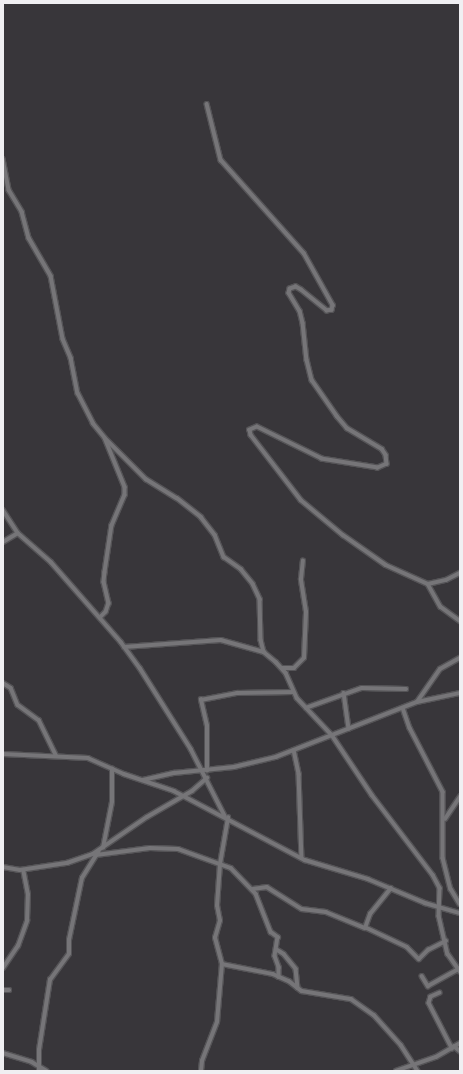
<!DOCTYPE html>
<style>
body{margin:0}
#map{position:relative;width:463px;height:1074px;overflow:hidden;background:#38363a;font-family:"Exo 2",sans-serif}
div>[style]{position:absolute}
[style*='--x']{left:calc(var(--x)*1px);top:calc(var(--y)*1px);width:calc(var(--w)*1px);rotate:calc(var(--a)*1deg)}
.roads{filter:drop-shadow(1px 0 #555457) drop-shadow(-1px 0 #555457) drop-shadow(0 1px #555457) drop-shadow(0 -1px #555457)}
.minor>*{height:3.5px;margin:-1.75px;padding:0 1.75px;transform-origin:1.75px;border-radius:1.75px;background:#767578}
span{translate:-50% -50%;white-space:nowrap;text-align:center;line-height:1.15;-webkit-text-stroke:3px #1f1e20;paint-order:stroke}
.frame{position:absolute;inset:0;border:4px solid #f0eff2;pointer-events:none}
</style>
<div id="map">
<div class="roads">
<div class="minor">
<div style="--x:207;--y:104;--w:58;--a:76"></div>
<div style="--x:221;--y:160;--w:125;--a:48.3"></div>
<div style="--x:304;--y:253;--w:60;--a:60.9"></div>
<div style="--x:333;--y:305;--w:5;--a:101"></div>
<div style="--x:332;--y:310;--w:5;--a:169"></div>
<div style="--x:327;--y:311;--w:33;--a:-141"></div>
<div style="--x:301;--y:290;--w:6;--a:-149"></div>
<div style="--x:296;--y:287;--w:6;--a:162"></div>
<div style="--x:290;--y:289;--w:4;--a:104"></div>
<div style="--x:289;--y:293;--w:21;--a:59"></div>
<div style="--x:300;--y:311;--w:12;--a:76"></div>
<div style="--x:303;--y:323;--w:37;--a:84"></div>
<div style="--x:307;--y:360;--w:21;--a:76"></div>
<div style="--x:312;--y:380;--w:44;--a:55.2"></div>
<div style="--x:337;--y:416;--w:16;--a:50"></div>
<div style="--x:347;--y:428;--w:41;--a:31"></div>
<div style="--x:382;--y:449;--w:7;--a:56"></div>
<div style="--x:386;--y:455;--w:9;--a:84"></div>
<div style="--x:387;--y:464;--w:10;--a:156"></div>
<div style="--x:378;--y:468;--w:57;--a:-170.9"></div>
<div style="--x:322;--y:459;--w:72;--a:-153.8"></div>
<div style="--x:257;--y:427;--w:8;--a:157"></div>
<div style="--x:250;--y:430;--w:5;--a:79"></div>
<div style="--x:251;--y:435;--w:82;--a:52.4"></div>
<div style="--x:301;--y:500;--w:55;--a:39.8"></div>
<div style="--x:343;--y:535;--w:52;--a:34.9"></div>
<div style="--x:386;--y:565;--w:46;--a:24.3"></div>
<div style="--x:428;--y:584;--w:18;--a:-13"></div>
<div style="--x:446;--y:580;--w:16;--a:-27"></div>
<div style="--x:3;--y:159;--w:32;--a:79"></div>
<div style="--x:9;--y:190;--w:26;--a:59"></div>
<div style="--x:22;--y:212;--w:27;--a:75"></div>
<div style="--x:29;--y:238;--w:44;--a:59.9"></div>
<div style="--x:51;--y:276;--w:64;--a:79.2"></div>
<div style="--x:63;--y:339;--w:21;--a:67"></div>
<div style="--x:71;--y:358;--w:36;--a:79"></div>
<div style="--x:78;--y:393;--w:34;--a:63"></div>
<div style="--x:93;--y:423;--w:19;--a:51"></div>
<div style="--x:105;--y:438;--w:53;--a:67.8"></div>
<div style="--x:125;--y:487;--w:8;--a:90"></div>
<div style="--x:125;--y:495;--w:33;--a:113"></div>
<div style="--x:112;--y:525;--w:48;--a:98.5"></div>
<div style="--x:105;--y:572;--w:10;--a:96"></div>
<div style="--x:104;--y:582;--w:22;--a:77"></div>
<div style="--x:109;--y:603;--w:9;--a:108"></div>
<div style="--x:106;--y:612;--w:8;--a:135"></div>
<div style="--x:106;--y:439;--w:57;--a:45"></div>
<div style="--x:146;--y:479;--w:36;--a:32"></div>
<div style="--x:177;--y:498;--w:31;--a:38"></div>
<div style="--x:201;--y:517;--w:23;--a:52"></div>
<div style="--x:215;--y:535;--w:24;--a:68"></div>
<div style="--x:224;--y:557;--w:21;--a:35"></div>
<div style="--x:241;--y:569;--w:19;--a:51"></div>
<div style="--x:253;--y:584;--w:17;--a:65"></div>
<div style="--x:260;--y:599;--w:41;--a:88.6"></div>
<div style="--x:261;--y:640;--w:12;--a:76"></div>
<div style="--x:3;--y:510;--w:27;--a:57"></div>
<div style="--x:18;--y:533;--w:44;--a:41.3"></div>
<div style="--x:51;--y:562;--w:106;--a:48.8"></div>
<div style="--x:121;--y:642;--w:32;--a:54"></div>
<div style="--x:140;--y:668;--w:96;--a:57.8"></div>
<div style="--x:191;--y:749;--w:75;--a:63.1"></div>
<div style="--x:3;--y:542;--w:17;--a:-31"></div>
<div style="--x:428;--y:584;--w:26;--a:61"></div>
<div style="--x:441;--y:607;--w:24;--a:36"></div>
<div style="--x:124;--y:647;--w:97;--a:-4.1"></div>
<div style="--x:221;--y:640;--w:45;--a:15.6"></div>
<div style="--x:264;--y:652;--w:16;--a:40"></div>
<div style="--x:276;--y:662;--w:15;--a:48"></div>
<div style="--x:286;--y:673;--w:27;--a:66"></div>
<div style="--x:297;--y:698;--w:51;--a:46.6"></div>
<div style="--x:332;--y:735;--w:72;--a:56.3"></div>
<div style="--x:372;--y:795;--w:101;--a:52.7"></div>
<div style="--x:433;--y:875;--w:15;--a:62"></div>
<div style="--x:440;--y:888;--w:28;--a:92"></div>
<div style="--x:439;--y:916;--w:39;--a:77"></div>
<div style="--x:448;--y:954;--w:21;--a:55"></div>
<div style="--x:282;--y:668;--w:12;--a:0"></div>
<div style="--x:294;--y:668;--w:14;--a:-45"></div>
<div style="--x:304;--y:658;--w:46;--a:-87.5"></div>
<div style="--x:306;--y:612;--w:33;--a:-99"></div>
<div style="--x:301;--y:579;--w:18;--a:-84"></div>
<div style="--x:3;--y:683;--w:9;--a:32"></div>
<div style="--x:11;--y:688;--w:18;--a:68"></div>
<div style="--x:18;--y:705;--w:26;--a:36"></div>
<div style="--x:39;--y:720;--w:39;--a:64"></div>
<div style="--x:344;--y:693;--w:36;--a:82"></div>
<div style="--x:417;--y:702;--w:40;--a:-55.1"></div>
<div style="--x:440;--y:669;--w:23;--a:-29"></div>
<div style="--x:306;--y:708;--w:59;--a:-19.7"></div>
<div style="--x:362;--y:688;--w:44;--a:1.3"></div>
<div style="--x:403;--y:708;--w:21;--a:71"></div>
<div style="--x:410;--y:728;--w:72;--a:62.7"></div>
<div style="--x:443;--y:792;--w:66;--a:90"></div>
<div style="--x:443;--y:858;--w:32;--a:76"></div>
<div style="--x:451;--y:889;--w:17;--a:59"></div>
<div style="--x:294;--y:750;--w:25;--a:78"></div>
<div style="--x:299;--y:774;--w:84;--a:88"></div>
<div style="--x:3;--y:754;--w:85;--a:2.7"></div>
<div style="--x:88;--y:758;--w:39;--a:24"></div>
<div style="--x:124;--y:774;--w:53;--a:18.8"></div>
<div style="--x:174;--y:791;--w:148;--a:27.8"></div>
<div style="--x:305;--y:860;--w:66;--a:16.8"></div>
<div style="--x:368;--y:879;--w:62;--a:22.8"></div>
<div style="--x:425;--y:903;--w:36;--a:16"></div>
<div style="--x:207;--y:771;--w:45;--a:-90"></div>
<div style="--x:207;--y:726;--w:27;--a:-103"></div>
<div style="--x:201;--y:700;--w:37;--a:-11"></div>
<div style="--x:237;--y:693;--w:56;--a:-1"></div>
<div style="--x:143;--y:780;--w:32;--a:-13"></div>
<div style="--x:174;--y:773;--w:60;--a:-5.7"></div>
<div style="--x:234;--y:767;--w:43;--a:-13.4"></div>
<div style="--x:276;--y:757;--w:151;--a:-21.3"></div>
<div style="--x:417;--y:702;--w:44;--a:-11.8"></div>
<div style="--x:445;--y:819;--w:27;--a:-56"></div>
<div style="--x:103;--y:848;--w:47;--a:-78.9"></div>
<div style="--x:112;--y:802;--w:33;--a:-90"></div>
<div style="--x:96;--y:855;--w:54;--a:-7.4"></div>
<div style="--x:150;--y:848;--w:28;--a:2"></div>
<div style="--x:178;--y:849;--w:56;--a:19.7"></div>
<div style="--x:231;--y:868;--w:36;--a:46"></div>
<div style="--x:256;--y:894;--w:41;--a:68.5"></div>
<div style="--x:271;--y:932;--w:9;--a:36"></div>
<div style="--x:278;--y:937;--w:19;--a:99"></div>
<div style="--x:275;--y:956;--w:12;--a:70"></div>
<div style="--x:279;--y:967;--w:10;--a:90"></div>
<div style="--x:3;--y:867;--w:17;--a:10"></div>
<div style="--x:20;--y:870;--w:48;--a:-8.5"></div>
<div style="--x:67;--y:863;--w:28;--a:-19"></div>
<div style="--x:93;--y:854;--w:65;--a:-34.4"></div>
<div style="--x:147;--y:817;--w:52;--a:-30"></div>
<div style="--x:192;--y:791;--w:20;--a:-41"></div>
<div style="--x:253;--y:889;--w:14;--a:-8"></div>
<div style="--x:267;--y:887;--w:41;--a:32.2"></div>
<div style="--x:302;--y:909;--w:24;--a:7"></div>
<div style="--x:326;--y:912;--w:42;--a:22.3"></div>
<div style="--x:365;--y:928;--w:15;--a:-70"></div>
<div style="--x:370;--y:914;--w:33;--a:-51"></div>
<div style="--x:367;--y:928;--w:44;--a:25.4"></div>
<div style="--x:407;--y:947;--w:17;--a:45"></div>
<div style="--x:419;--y:959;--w:13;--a:-45"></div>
<div style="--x:428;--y:950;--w:20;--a:-27"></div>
<div style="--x:276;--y:949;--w:9;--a:32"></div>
<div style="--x:284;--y:954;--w:19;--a:51"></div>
<div style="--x:296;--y:969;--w:19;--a:84"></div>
<div style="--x:222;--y:964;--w:52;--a:11.1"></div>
<div style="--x:273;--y:974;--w:17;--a:24"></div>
<div style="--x:289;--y:981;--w:16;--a:38"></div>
<div style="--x:302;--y:991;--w:50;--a:9.3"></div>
<div style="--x:351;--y:999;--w:28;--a:35"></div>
<div style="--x:374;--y:1015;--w:40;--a:48"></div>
<div style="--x:401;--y:1045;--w:31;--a:57"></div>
<div style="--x:3;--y:968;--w:27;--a:-56"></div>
<div style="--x:18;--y:946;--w:27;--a:-70"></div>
<div style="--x:27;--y:921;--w:26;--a:-88"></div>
<div style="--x:28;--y:895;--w:25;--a:-101"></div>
<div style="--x:422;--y:976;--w:12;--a:59"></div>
<div style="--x:428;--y:986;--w:35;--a:-29"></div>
<div style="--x:3;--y:990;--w:6;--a:0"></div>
<div style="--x:440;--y:993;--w:10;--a:156"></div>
<div style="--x:431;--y:997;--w:6;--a:108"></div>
<div style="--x:429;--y:1003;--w:51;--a:62.9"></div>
<div style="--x:454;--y:1046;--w:8;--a:40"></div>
<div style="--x:3;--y:1053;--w:30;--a:17"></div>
<div style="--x:32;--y:1062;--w:17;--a:31"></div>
<div style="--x:39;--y:1071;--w:21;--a:-90"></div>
<div style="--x:39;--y:1050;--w:71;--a:-81.1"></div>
<div style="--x:50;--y:980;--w:32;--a:-54"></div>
<div style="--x:69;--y:954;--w:14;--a:-90"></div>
<div style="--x:69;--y:940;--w:63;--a:-78.2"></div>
<div style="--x:82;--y:878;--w:31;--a:-58"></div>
<div style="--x:201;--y:1071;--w:10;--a:-84"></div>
<div style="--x:202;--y:1061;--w:42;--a:-69"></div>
<div style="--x:217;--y:1022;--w:58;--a:-85.1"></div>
<div style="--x:222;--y:964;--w:27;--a:-105"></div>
<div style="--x:215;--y:938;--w:18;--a:-74"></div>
<div style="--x:220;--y:921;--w:15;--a:-101"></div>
<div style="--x:217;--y:906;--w:42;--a:-85.9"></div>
<div style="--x:220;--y:864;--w:47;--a:-80.1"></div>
<div style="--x:396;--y:1071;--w:42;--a:-19.3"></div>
<div style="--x:436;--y:1057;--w:28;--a:-30"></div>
</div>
</div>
<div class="frame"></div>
</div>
